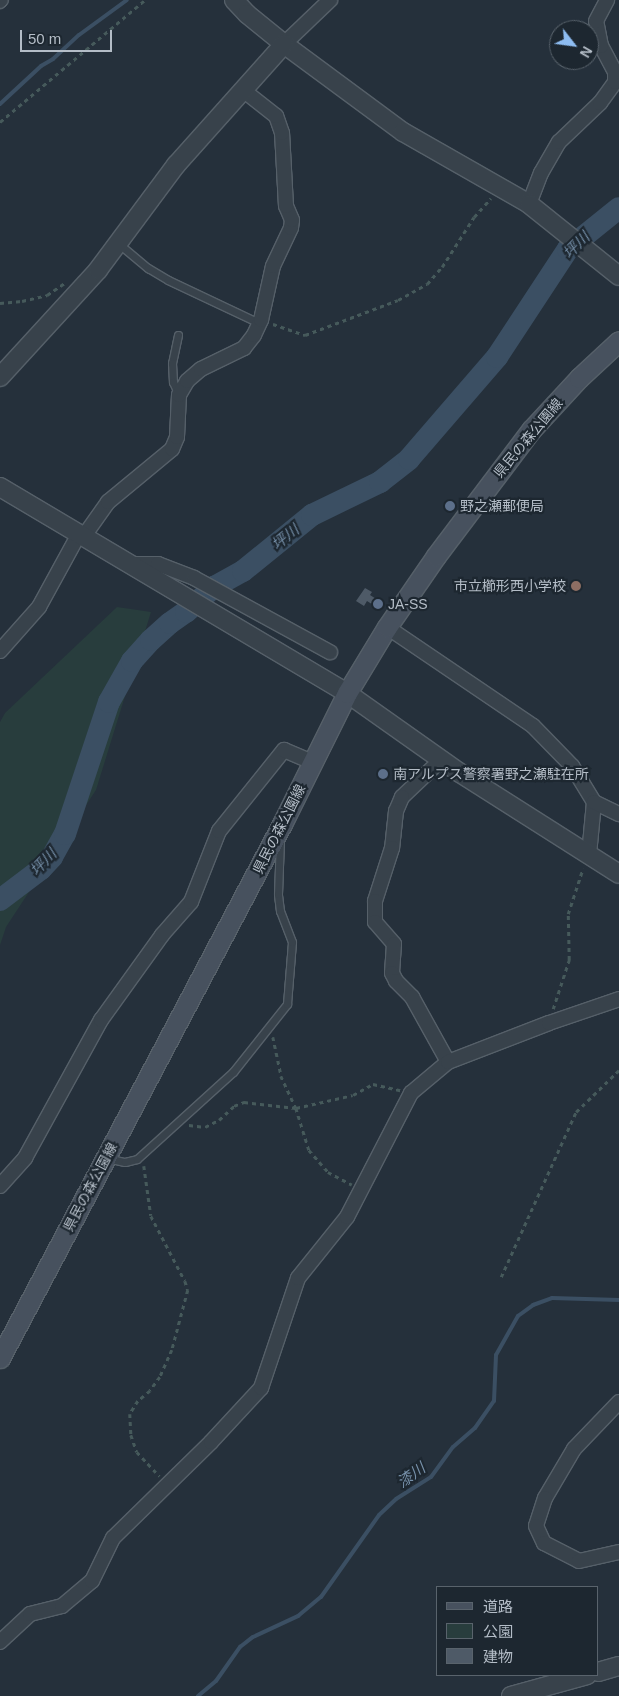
<!DOCTYPE html>
<meta charset="utf-8">
<style>
body{margin:0}
#map{position:relative;width:619px;height:1696px;overflow:hidden;background:#25303b;font-family:Helvetica,"Noto Sans JP",sans-serif}
div>[style]{position:absolute}
[style*='--x']{left:calc(var(--x)*1px);top:calc(var(--y)*1px);width:calc(var(--w)*1px);rotate:calc(var(--a)*1deg)}
.green>*{inset:0;background:#283d3d}
.stream>*{height:4px;margin:-2px;padding:0 2px;transform-origin:2px;border-radius:2px;background:#3b4f63}
.river>*{height:22px;margin:-11px;padding:0 11px;transform-origin:11px;border-radius:11px;background:#3b4f63}
.building>*{inset:0;background:#4e5a67}
.path>*{height:2.5px;margin-top:-1.25px;transform-origin:0;background:repeating-linear-gradient(90deg,#465a5b 0 4px,transparent 0 8px)}
.roads{filter:drop-shadow(1px 0 #566069) drop-shadow(-1px 0 #566069) drop-shadow(0 1px #566069) drop-shadow(0 -1px #566069)}
.service>*{height:7px;margin:-3.5px;padding:0 3.5px;transform-origin:3.5px;border-radius:3.5px;background:#38424b}
.minor>*{height:14px;margin:-7px;padding:0 7px;transform-origin:7px;border-radius:7px;background:#38424b}
.tertiary>*{height:18px;margin:-9px;padding:0 9px;transform-origin:9px;border-radius:9px;background:#38424b}
.secondary>*{height:19px;margin:-9.5px;padding:0 9.5px;transform-origin:9.5px;border-radius:9.5px;background:#47515e}
.dots>*{width:14px;height:14px;translate:-50% -50%;box-sizing:border-box;border:2px solid #1d2730;border-radius:50%}
span{translate:-50% -50%;white-space:nowrap;text-align:center;line-height:1.15;-webkit-text-stroke:4.5px #1d2730;paint-order:stroke}
.street-label{font-size:14px;color:#b4bdc7}
.poi-label{font-size:14px;color:#b4bdc7}
.left{translate:0 -50%;text-align:left}
.right{translate:-100% -50%;text-align:right}
.water-label{font-size:15px;color:#7690a9;font-style:italic}
.legend{position:absolute;left:436px;top:1586px;width:162px;height:90px;box-sizing:border-box;background:#1d2730;border:1px solid #59636c;margin:0;padding:6px 9px;list-style:none;font-size:15px;color:#b4bdc7}
.legend li{display:flex;align-items:center;gap:10px;height:25px}
.legend b{width:25px;border:1px solid #59636c}
.north{position:absolute;left:549px;top:20px;width:50px;height:50px;box-sizing:border-box;background:#1d2730;border:1px solid #59636c;border-radius:50%;rotate:120deg;font-size:14px;font-weight:700;line-height:20px;text-align:center;color:#b4bdc7}
.north::after{content:'';display:block;margin:auto;width:18px;height:22px;background:#8ebdf2;clip-path:polygon(50% 0,100% 100%,50% 72%,0 100%)}
.scale{position:absolute;left:20px;top:30px;width:92px;height:22px;box-sizing:border-box;border:2px solid #b4bdc7;border-top:0;padding-left:6px;font-size:15px;line-height:18px;white-space:nowrap;color:#b4bdc7;-webkit-text-stroke:4px #1d2730;paint-order:stroke}
</style>
<div id="map">
<div class="green">
<div style="clip-path:polygon(117px 607px,151px 612px,96px 790px,6px 927px,0 945px,0 722px,5px 713px)"></div>
</div>
<div class="stream">
<div style="--x:0;--y:104;--w:56;--a:-42.8"></div>
<div style="--x:41;--y:66;--w:14;--a:-30"></div>
<div style="--x:53;--y:59;--w:35;--a:-43"></div>
<div style="--x:79;--y:35;--w:59;--a:-36.1"></div>
<div style="--x:198;--y:1696;--w:23;--a:-40"></div>
<div style="--x:216;--y:1681;--w:42;--a:-54.8"></div>
<div style="--x:240;--y:1647;--w:16;--a:-38"></div>
<div style="--x:253;--y:1637;--w:50;--a:-25"></div>
<div style="--x:298;--y:1616;--w:30;--a:-40"></div>
<div style="--x:321;--y:1597;--w:100;--a:-54.7"></div>
<div style="--x:379;--y:1515;--w:23;--a:-43"></div>
<div style="--x:396;--y:1499;--w:41;--a:-32.2"></div>
<div style="--x:431;--y:1477;--w:37;--a:-54"></div>
<div style="--x:453;--y:1447;--w:29;--a:-41"></div>
<div style="--x:475;--y:1428;--w:33;--a:-55"></div>
<div style="--x:494;--y:1401;--w:46;--a:-87.5"></div>
<div style="--x:496;--y:1355;--w:45;--a:-60.6"></div>
<div style="--x:518;--y:1316;--w:19;--a:-36"></div>
<div style="--x:533;--y:1305;--w:20;--a:-20"></div>
<div style="--x:552;--y:1298;--w:67;--a:1.7"></div>
</div>
<div class="river">
<div style="--x:0;--y:900;--w:51;--a:-37.1"></div>
<div style="--x:41;--y:869;--w:16;--a:-47"></div>
<div style="--x:52;--y:857;--w:26;--a:-61"></div>
<div style="--x:65;--y:834;--w:139;--a:-71.6"></div>
<div style="--x:109;--y:702;--w:47;--a:-60.7"></div>
<div style="--x:132;--y:661;--w:28;--a:-48"></div>
<div style="--x:151;--y:640;--w:25;--a:-42"></div>
<div style="--x:170;--y:623;--w:19;--a:-35"></div>
<div style="--x:186;--y:612;--w:38;--a:-42"></div>
<div style="--x:214;--y:587;--w:33;--a:-29"></div>
<div style="--x:243;--y:571;--w:89;--a:-39.1"></div>
<div style="--x:312;--y:515;--w:76;--a:-25.9"></div>
<div style="--x:380;--y:482;--w:37;--a:-38"></div>
<div style="--x:409;--y:459;--w:135;--a:-49.2"></div>
<div style="--x:497;--y:357;--w:129;--a:-56.7"></div>
<div style="--x:568;--y:249;--w:65;--a:-38.8"></div>
</div>
<div class="building">
<div style="clip-path:polygon(365px 588px,372px 592px,370px 595px,384px 604px,381px 610px,367px 601px,364px 606px,356px 601px)"></div>
</div>
<div class="path">
<div style="--x:0;--y:122;--w:189;--a:-40.1"></div>
<div style="--x:0;--y:303;--w:22;--a:-5"></div>
<div style="--x:22;--y:301;--w:26;--a:-13"></div>
<div style="--x:47;--y:295;--w:23;--a:-34"></div>
<div style="--x:273;--y:324;--w:34;--a:19"></div>
<div style="--x:305;--y:335;--w:99;--a:-20.6"></div>
<div style="--x:398;--y:300;--w:33;--a:-29"></div>
<div style="--x:427;--y:284;--w:23;--a:-49"></div>
<div style="--x:442;--y:267;--w:59;--a:-57.4"></div>
<div style="--x:474;--y:217;--w:25;--a:-48"></div>
<div style="--x:553;--y:1009;--w:52;--a:-71.9"></div>
<div style="--x:569;--y:960;--w:46;--a:-91.2"></div>
<div style="--x:568;--y:914;--w:48;--a:-71.9"></div>
<div style="--x:273;--y:1037;--w:40;--a:78"></div>
<div style="--x:281;--y:1076;--w:35;--a:65"></div>
<div style="--x:296;--y:1108;--w:44;--a:72.8"></div>
<div style="--x:309;--y:1150;--w:29;--a:49"></div>
<div style="--x:328;--y:1172;--w:27;--a:28"></div>
<div style="--x:189;--y:1125;--w:16;--a:7"></div>
<div style="--x:205;--y:1127;--w:16;--a:-27"></div>
<div style="--x:219;--y:1120;--w:21;--a:-43"></div>
<div style="--x:234;--y:1106;--w:11;--a:-22"></div>
<div style="--x:244;--y:1102;--w:52;--a:6.6"></div>
<div style="--x:296;--y:1108;--w:58;--a:-12.8"></div>
<div style="--x:353;--y:1095;--w:23;--a:-29"></div>
<div style="--x:373;--y:1084;--w:28;--a:13"></div>
<div style="--x:144;--y:1166;--w:50;--a:82"></div>
<div style="--x:151;--y:1216;--w:73;--a:62.4"></div>
<div style="--x:185;--y:1281;--w:9;--a:72"></div>
<div style="--x:188;--y:1290;--w:62;--a:104.9"></div>
<div style="--x:172;--y:1350;--w:30;--a:114"></div>
<div style="--x:160;--y:1377;--w:17;--a:126"></div>
<div style="--x:150;--y:1391;--w:16;--a:140"></div>
<div style="--x:138;--y:1401;--w:15;--a:122"></div>
<div style="--x:130;--y:1414;--w:21;--a:87"></div>
<div style="--x:131;--y:1435;--w:18;--a:71"></div>
<div style="--x:137;--y:1452;--w:33;--a:47"></div>
<div style="--x:501;--y:1277;--w:181;--a:-65.6"></div>
<div style="--x:576;--y:1112;--w:60;--a:-44.3"></div>
</div>
<div class="roads">
<div class="service">
<div style="--x:119;--y:244;--w:38;--a:40"></div>
<div style="--x:148;--y:268;--w:23;--a:31"></div>
<div style="--x:168;--y:280;--w:101;--a:25.3"></div>
<div style="--x:178;--y:335;--w:29;--a:102"></div>
<div style="--x:172;--y:363;--w:19;--a:87"></div>
<div style="--x:173;--y:382;--w:14;--a:65"></div>
<div style="--x:107;--y:1158;--w:18;--a:13"></div>
<div style="--x:125;--y:1162;--w:12;--a:-14"></div>
<div style="--x:137;--y:1159;--w:130;--a:-42.2"></div>
<div style="--x:233;--y:1072;--w:87;--a:-51.5"></div>
<div style="--x:287;--y:1004;--w:62;--a:-85.4"></div>
<div style="--x:292;--y:942;--w:33;--a:-111"></div>
<div style="--x:280;--y:911;--w:17;--a:-97"></div>
<div style="--x:278;--y:894;--w:54;--a:-87.9"></div>
</div>
<div class="minor">
<div style="--x:0;--y:1;--w:1;--a:-45"></div>
<div style="--x:284;--y:44;--w:64;--a:-43.7"></div>
<div style="--x:529;--y:204;--w:33;--a:-69"></div>
<div style="--x:541;--y:173;--w:36;--a:-60"></div>
<div style="--x:559;--y:142;--w:57;--a:-43.6"></div>
<div style="--x:600;--y:103;--w:26;--a:-54"></div>
<div style="--x:615;--y:82;--w:10;--a:-90"></div>
<div style="--x:615;--y:72;--w:30;--a:-118"></div>
<div style="--x:601;--y:46;--w:25;--a:-101"></div>
<div style="--x:596;--y:21;--w:24;--a:-62"></div>
<div style="--x:84;--y:536;--w:42;--a:-54.8"></div>
<div style="--x:108;--y:502;--w:83;--a:-39.6"></div>
<div style="--x:172;--y:449;--w:13;--a:-67"></div>
<div style="--x:177;--y:437;--w:42;--a:-87.3"></div>
<div style="--x:179;--y:395;--w:16;--a:-60"></div>
<div style="--x:187;--y:381;--w:18;--a:-41"></div>
<div style="--x:201;--y:369;--w:48;--a:-26"></div>
<div style="--x:244;--y:348;--w:16;--a:-52"></div>
<div style="--x:254;--y:335;--w:17;--a:-65"></div>
<div style="--x:261;--y:320;--w:55;--a:-77.5"></div>
<div style="--x:273;--y:266;--w:42;--a:-64.7"></div>
<div style="--x:291;--y:228;--w:8;--a:-83"></div>
<div style="--x:292;--y:220;--w:15;--a:-113"></div>
<div style="--x:286;--y:206;--w:73;--a:-93.1"></div>
<div style="--x:282;--y:133;--w:18;--a:-109"></div>
<div style="--x:276;--y:116;--w:42;--a:-141.8"></div>
<div style="--x:131;--y:564;--w:27;--a:0"></div>
<div style="--x:158;--y:564;--w:39;--a:21"></div>
<div style="--x:194;--y:578;--w:155;--a:28.6"></div>
<div style="--x:387;--y:627;--w:176;--a:34.1"></div>
<div style="--x:533;--y:726;--w:56;--a:45.7"></div>
<div style="--x:572;--y:766;--w:42;--a:58.6"></div>
<div style="--x:594;--y:802;--w:53;--a:95.4"></div>
<div style="--x:0;--y:651;--w:59;--a:-48.4"></div>
<div style="--x:39;--y:607;--w:83;--a:-61.3"></div>
<div style="--x:441;--y:760;--w:54;--a:136.5"></div>
<div style="--x:402;--y:797;--w:15;--a:113"></div>
<div style="--x:396;--y:811;--w:37;--a:96"></div>
<div style="--x:392;--y:848;--w:56;--a:107.8"></div>
<div style="--x:375;--y:901;--w:21;--a:90"></div>
<div style="--x:375;--y:922;--w:29;--a:49"></div>
<div style="--x:394;--y:944;--w:29;--a:94"></div>
<div style="--x:392;--y:973;--w:9;--a:63"></div>
<div style="--x:396;--y:981;--w:23;--a:45"></div>
<div style="--x:412;--y:997;--w:74;--a:61"></div>
<div style="--x:594;--y:802;--w:28;--a:26"></div>
<div style="--x:0;--y:1186;--w:38;--a:-48"></div>
<div style="--x:25;--y:1158;--w:158;--a:-61.2"></div>
<div style="--x:101;--y:1020;--w:105;--a:-54.3"></div>
<div style="--x:162;--y:935;--w:44;--a:-48.7"></div>
<div style="--x:191;--y:902;--w:76;--a:-68.5"></div>
<div style="--x:219;--y:831;--w:104;--a:-51.3"></div>
<div style="--x:284;--y:750;--w:30;--a:23"></div>
<div style="--x:619;--y:1402;--w:65;--a:133.8"></div>
<div style="--x:574;--y:1449;--w:57;--a:120.6"></div>
<div style="--x:545;--y:1498;--w:29;--a:108"></div>
<div style="--x:536;--y:1526;--w:19;--a:65"></div>
<div style="--x:544;--y:1543;--w:39;--a:27"></div>
<div style="--x:579;--y:1561;--w:41;--a:-12.7"></div>
<div style="--x:0;--y:1642;--w:41;--a:-43"></div>
<div style="--x:30;--y:1614;--w:33;--a:-14"></div>
<div style="--x:62;--y:1606;--w:39;--a:-40"></div>
<div style="--x:92;--y:1581;--w:48;--a:-64"></div>
<div style="--x:113;--y:1538;--w:137;--a:-44.4"></div>
<div style="--x:211;--y:1442;--w:74;--a:-47.2"></div>
<div style="--x:261;--y:1388;--w:116;--a:-71.4"></div>
<div style="--x:298;--y:1278;--w:78;--a:-51.2"></div>
<div style="--x:347;--y:1217;--w:140;--a:-62.7"></div>
<div style="--x:411;--y:1093;--w:48;--a:-40"></div>
<div style="--x:448;--y:1062;--w:108;--a:-21.1"></div>
<div style="--x:549;--y:1023;--w:74;--a:-18.9"></div>
</div>
<div class="tertiary">
<div style="--x:234;--y:0;--w:19;--a:47"></div>
<div style="--x:247;--y:14;--w:48;--a:39"></div>
<div style="--x:284;--y:44;--w:148;--a:36.5"></div>
<div style="--x:403;--y:132;--w:145;--a:29.7"></div>
<div style="--x:529;--y:204;--w:115;--a:38.7"></div>
<div style="--x:0;--y:377;--w:145;--a:-47.5"></div>
<div style="--x:98;--y:270;--w:131;--a:-53.4"></div>
<div style="--x:176;--y:165;--w:162;--a:-48.2"></div>
<div style="--x:0;--y:487;--w:404;--a:30.7"></div>
<div style="--x:347;--y:693;--w:138;--a:35.3"></div>
<div style="--x:460;--y:773;--w:188;--a:32.4"></div>
<div style="--x:598;--y:1672;--w:22;--a:-16"></div>
<div style="--x:511;--y:1696;--w:79;--a:-15.4"></div>
</div>
<div class="secondary">
<div style="--x:0;--y:1358;--w:604;--a:-62.16"></div>
<div style="--x:282;--y:824;--w:146;--a:-63.6"></div>
<div style="--x:347;--y:693;--w:77;--a:-58.8"></div>
<div style="--x:387;--y:627;--w:86;--a:-55.4"></div>
<div style="--x:436;--y:556;--w:158;--a:-53"></div>
<div style="--x:531;--y:430;--w:71;--a:-47.3"></div>
<div style="--x:579;--y:378;--w:54;--a:-42.8"></div>
</div>
</div>
<div class="dots">
<div style="left:450px;top:506px;background:#5c6f8a"></div>
<div style="left:576px;top:586px;background:#8d6e63"></div>
<div style="left:378px;top:604px;background:#5c6f8a"></div>
<div style="left:383px;top:774px;background:#5c6f8a"></div>
</div>
<div class="street-label">
<span style="left:528px;top:438px;rotate:-50deg">県民の森公園線</span>
<span style="left:279px;top:829px;rotate:-63deg">県民の森公園線</span>
<span style="left:90px;top:1187px;rotate:-62deg">県民の森公園線</span>
</div>
<div class="poi-label">
<span class="left" style="left:460px;top:506px">野之瀬郵便局</span>
<span class="right" style="left:566px;top:586px">市立櫛形西小学校</span>
<span class="left" style="left:388px;top:604px">JA-SS</span>
<span class="left" style="left:393px;top:774px">南アルプス警察署野之瀬駐在所</span>
</div>
<div class="water-label">
<span style="left:576px;top:245px;rotate:-45deg">坪川</span>
<span style="left:285px;top:537px;rotate:-39deg">坪川</span>
<span style="left:43px;top:862px;rotate:-46deg">坪川</span>
<span style="left:411px;top:1475px;rotate:-36deg">漆川</span>
</div>
<ul class="legend">
<li><b style="height:6px;background:#47515e"></b>道路</li>
<li><b style="height:14px;background:#283d3d"></b>公園</li>
<li><b style="height:14px;background:#4e5a67"></b>建物</li>
</ul>
<div class="north">N</div>
<div class="scale">50 m</div>
</div>
